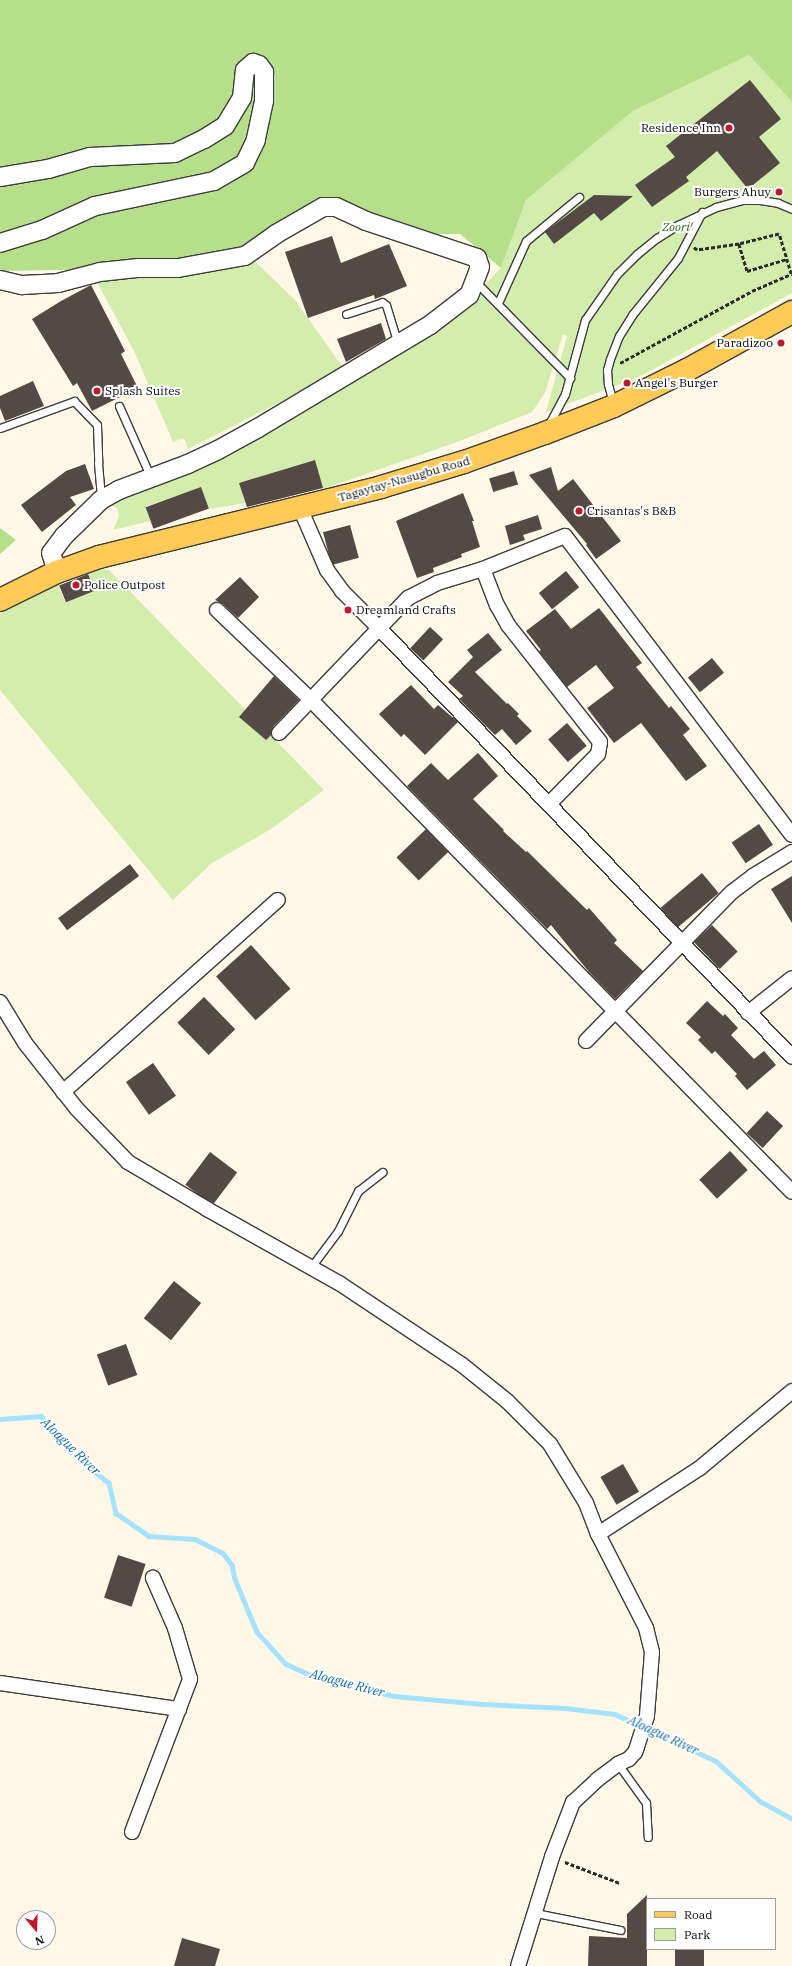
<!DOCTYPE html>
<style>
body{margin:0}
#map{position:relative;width:792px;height:1966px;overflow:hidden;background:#fff8e6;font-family:"IBM Plex Serif",serif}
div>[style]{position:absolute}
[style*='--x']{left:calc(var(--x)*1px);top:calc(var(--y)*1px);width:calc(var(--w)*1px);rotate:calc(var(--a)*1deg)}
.green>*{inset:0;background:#d2edac}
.forest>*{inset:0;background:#b6df8a}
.stream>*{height:4.5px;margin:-2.25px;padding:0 2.25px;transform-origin:2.25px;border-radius:2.25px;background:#a4e2fd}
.building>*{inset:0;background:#534945;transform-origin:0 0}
.path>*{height:2.5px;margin-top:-1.25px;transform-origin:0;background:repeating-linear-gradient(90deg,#2b2b2b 0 4px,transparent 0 6px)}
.roads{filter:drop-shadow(1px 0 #3c3c3c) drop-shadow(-1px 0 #3c3c3c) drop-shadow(0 1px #3c3c3c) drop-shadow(0 -1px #3c3c3c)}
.service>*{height:7px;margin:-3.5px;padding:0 3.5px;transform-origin:3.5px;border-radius:3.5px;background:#fff}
.minor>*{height:14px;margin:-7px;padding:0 7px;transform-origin:7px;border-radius:7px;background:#fff}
.tertiary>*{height:18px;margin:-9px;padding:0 9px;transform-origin:9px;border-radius:9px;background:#fff}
.primary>*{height:22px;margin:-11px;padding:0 11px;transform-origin:11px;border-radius:11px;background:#ffca56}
.dots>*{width:11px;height:11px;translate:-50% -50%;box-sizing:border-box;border:2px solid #fff;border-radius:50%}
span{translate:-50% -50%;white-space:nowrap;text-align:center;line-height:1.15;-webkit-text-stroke:4px #fff;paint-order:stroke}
.poi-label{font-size:12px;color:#090909}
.right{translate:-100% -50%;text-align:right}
.left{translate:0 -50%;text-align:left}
.park-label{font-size:12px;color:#2b6615;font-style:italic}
.street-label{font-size:12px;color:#090909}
.water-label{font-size:13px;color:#086ca6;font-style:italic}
.legend{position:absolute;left:646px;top:1898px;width:130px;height:52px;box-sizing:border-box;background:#fff;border:1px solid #9d9d9d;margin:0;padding:5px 7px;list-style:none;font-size:12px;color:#090909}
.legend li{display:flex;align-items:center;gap:8px;height:20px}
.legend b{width:20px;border:1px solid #9d9d9d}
.north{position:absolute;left:16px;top:1910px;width:40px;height:40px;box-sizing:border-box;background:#fff;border:1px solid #9d9d9d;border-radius:50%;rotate:161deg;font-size:11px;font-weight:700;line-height:16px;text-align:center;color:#090909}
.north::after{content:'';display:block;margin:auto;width:14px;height:18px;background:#c6152a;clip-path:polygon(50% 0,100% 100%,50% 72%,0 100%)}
</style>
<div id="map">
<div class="green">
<div style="clip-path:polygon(749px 55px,792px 102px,792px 293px,639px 377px,546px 412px,567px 336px,563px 334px,545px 393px,532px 412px,460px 441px,323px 489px,314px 460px,240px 483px,245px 503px,209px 509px,201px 488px,146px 506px,150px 521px,113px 530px,119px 516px,117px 508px,105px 502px,215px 457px,474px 296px,501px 268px,526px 200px,633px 111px)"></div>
<div style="clip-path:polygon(242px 249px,295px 300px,344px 369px,188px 449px,184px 438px,173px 442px,134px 351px,90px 269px)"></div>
<div style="clip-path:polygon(86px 568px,109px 570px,324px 790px,271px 829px,212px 863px,173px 900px,0 690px,0 611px,56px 579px,65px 602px,94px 591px)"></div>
</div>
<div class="forest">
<div style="clip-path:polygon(0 0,792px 0,792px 102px,749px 55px,633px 111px,526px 200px,501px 268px,460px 234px,402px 234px,328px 212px,242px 249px,166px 268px,0 271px)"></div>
<div style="clip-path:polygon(0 528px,16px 540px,0 554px)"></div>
</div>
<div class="stream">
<div style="--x:0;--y:1419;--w:41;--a:-4.2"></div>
<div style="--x:41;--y:1416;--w:50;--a:49.9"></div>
<div style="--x:73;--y:1454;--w:46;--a:38.9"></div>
<div style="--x:109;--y:1483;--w:31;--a:77"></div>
<div style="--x:116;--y:1513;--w:40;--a:34.9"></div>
<div style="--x:149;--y:1536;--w:46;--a:3.7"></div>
<div style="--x:195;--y:1539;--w:31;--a:27"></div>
<div style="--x:223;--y:1553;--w:15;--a:53"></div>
<div style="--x:232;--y:1565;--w:14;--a:78"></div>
<div style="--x:235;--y:1579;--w:57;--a:67.5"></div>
<div style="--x:257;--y:1632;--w:43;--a:47.8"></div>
<div style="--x:286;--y:1664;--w:30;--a:24"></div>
<div style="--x:313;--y:1676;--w:83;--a:13.9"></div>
<div style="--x:394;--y:1696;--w:88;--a:5.2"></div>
<div style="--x:482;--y:1704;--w:83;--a:2.8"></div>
<div style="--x:565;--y:1708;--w:50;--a:6.8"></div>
<div style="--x:615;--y:1714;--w:111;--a:25"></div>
<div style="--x:716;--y:1761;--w:59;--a:42.3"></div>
<div style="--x:760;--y:1801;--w:37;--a:29"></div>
</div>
<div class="building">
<div style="clip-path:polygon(750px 80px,781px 119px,759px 137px,780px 163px,748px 189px,717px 151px,686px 177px,689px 181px,652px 207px,635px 185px,675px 157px,666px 146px)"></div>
<div style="clip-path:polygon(594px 195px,633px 196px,601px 221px,594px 213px,554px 244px,545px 232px)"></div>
<div style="clip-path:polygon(332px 236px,341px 263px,389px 244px,407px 286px,375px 299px,374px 295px,308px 318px,285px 252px)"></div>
<div style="clip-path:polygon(91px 285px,125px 351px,121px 354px,138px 388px,92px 411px,77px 383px,73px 386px,32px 319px,61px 301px)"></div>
<div style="clip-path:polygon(381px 323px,386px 339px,346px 362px,337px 339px)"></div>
<div style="clip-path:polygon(33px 381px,44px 406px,5px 421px,0 408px,0 396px)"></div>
<div style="clip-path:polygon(315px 460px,323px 488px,247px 507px,239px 483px)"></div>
<div style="clip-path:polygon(85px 464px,94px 489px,70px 497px,76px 505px,42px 532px,21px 505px,66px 471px)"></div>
<div style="clip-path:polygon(551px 467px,558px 491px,573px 479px,621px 541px,596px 559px,586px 545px,587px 544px,529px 475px)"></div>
<div style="left:514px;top:471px;width:14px;height:26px;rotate:73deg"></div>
<div style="left:201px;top:487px;width:23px;height:59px;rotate:70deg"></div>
<div style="clip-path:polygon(463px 493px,474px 521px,472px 521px,480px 547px,461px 554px,462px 557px,433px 568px,434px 572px,417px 578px,396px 521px)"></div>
<div style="clip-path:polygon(538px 515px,542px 529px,523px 535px,525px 540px,510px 545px,505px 526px)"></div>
<div style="left:350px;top:525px;width:34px;height:28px;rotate:75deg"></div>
<div style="left:566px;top:571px;width:21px;height:35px;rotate:51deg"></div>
<div style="left:88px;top:574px;width:18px;height:31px;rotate:68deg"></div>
<div style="clip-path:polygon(240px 577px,259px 597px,238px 618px,223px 604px,215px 600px)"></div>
<div style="clip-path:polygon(599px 608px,642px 663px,636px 667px,669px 708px,671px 706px,690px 729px,683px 735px,707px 766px,686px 781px,641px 723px,614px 743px,587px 708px,614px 688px,596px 665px,567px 687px,539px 651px,541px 650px,526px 631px,555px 609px,571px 629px)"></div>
<div style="left:430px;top:627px;width:18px;height:29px;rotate:43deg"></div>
<div style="clip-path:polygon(488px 633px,502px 650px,475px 672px,507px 704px,508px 703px,519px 714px,517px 716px,532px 731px,516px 745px,502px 729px,495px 735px,459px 699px,463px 696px,448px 682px,473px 657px,467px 650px)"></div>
<div style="left:712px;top:658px;width:19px;height:31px;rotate:51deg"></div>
<div style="clip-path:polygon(274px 676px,299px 700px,273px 727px,271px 735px,266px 740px,239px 717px)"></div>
<div style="clip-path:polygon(411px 685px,434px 709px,438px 705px,458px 722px,425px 755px,404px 734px,401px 737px,379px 714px)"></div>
<div style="left:567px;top:723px;width:30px;height:25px;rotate:49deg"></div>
<div style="clip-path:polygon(478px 753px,498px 776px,473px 799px,504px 830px,503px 831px,526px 852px,527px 851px,587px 910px,589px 908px,617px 940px,614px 943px,643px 971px,615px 999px,589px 972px,551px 925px,547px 929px,407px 786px,431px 763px,448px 780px)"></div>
<div style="left:759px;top:824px;width:25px;height:33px;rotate:56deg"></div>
<div style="left:426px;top:829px;width:32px;height:41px;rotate:46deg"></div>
<div style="left:130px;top:864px;width:15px;height:90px;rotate:53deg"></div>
<div style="left:702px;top:873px;width:26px;height:54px;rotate:50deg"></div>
<div style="clip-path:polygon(792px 876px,792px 923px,771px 889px)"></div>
<div style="left:712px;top:925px;width:37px;height:25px;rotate:46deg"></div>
<div style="left:251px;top:945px;width:59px;height:47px;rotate:48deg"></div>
<div style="left:204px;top:997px;width:45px;height:37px;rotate:46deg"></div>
<div style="clip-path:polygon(707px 1001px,723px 1016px,725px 1014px,738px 1028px,731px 1035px,754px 1059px,764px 1051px,776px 1065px,747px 1090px,735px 1076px,737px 1074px,715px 1051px,712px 1054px,698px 1040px,701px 1037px,686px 1023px)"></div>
<div style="left:153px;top:1063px;width:40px;height:33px;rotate:55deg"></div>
<div style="left:767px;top:1111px;width:22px;height:30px;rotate:43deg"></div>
<div style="left:730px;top:1151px;width:26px;height:42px;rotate:47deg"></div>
<div style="left:210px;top:1152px;width:34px;height:41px;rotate:37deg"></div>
<div style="left:174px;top:1281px;width:35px;height:48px;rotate:39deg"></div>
<div style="left:126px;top:1344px;width:33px;height:31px;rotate:70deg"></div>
<div style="left:623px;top:1464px;width:32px;height:26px;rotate:60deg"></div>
<div style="left:118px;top:1555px;width:29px;height:45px;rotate:18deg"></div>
<div style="clip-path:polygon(647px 1895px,647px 1966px,588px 1966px,589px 1936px,627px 1938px,627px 1914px)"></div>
<div style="clip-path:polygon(182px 1938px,220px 1949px,215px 1966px,174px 1966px)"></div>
<div style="left:675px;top:1949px;width:29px;height:17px"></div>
</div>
<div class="path">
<div style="--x:739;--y:244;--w:28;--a:73"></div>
<div style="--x:747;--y:271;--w:42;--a:-16.7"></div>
<div style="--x:620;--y:363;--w:150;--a:-28.6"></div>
<div style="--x:752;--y:291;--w:43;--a:-23.6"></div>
<div style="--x:791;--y:274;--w:42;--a:-106.7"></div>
<div style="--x:779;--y:234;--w:41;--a:166"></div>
<div style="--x:739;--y:244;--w:42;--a:171.9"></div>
<div style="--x:697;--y:250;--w:4;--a:-146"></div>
<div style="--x:565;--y:1862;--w:59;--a:20.9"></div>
</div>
<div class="roads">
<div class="service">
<div style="--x:475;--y:281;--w:136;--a:45.6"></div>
<div style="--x:498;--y:303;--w:68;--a:-65.7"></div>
<div style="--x:526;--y:241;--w:69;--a:-39.7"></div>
<div style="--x:346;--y:314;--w:38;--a:-18"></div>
<div style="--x:382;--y:302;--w:5;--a:37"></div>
<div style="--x:386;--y:305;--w:41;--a:72.9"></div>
<div style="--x:613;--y:403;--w:20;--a:-105"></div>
<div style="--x:608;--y:384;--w:14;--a:-94"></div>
<div style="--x:607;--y:370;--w:11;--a:-75"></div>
<div style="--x:610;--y:359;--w:25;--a:-69"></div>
<div style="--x:619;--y:336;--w:25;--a:-58"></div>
<div style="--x:632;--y:315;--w:73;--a:-51.1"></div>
<div style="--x:678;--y:258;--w:52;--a:-62.4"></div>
<div style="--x:119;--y:406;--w:79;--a:66"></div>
<div style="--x:548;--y:426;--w:36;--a:-62"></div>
<div style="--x:565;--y:394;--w:77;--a:-74.9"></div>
<div style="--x:585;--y:320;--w:56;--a:-55.2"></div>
<div style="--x:617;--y:274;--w:28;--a:-45"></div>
<div style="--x:637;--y:254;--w:26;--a:-39"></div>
<div style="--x:657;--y:238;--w:25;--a:-32"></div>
<div style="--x:678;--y:225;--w:42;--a:-25.3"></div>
<div style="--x:716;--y:207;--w:28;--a:-15"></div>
<div style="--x:743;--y:200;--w:17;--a:0"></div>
<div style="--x:760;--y:200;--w:18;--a:9"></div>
<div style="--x:778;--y:203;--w:15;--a:23"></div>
<div style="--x:0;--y:428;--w:79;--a:-20"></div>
<div style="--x:74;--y:401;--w:33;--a:46"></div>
<div style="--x:97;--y:425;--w:38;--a:88"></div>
<div style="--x:98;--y:463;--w:37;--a:85"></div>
<div style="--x:311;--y:1267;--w:45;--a:-53.1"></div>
<div style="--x:338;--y:1231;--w:45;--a:-63.4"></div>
<div style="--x:358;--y:1191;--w:31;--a:-38"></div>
<div style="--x:618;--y:1764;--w:48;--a:54.3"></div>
<div style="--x:646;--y:1803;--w:34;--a:87"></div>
<div style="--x:536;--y:1913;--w:86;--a:11.4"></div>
</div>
<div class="minor">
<div style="--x:300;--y:508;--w:68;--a:66.5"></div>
<div style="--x:327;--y:570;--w:26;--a:54"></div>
<div style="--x:342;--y:591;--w:52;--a:45"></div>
<div style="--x:379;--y:628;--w:595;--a:46.09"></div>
<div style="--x:483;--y:569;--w:39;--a:69"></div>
<div style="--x:497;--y:605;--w:23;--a:61"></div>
<div style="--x:508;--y:625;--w:149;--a:51.8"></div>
<div style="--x:600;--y:742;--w:12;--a:99"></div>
<div style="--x:598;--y:754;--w:70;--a:134.4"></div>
<div style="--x:217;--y:610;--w:129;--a:43.7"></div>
<div style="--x:310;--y:699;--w:689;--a:45.65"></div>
<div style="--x:279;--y:733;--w:187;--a:-46.3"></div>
<div style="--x:408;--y:598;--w:33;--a:-27"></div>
<div style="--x:437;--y:583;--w:48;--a:-16.9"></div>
<div style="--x:483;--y:569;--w:88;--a:-21.9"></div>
<div style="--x:565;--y:536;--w:375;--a:52.8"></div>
<div style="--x:0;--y:1002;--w:48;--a:58.6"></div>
<div style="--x:25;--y:1043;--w:84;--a:51.8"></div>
<div style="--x:77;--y:1109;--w:74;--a:46.1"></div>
<div style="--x:128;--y:1162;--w:92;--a:30.7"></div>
<div style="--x:207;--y:1209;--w:151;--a:29.3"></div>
<div style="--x:339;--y:1283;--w:146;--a:33.6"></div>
<div style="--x:461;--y:1364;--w:59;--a:38.8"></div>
<div style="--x:507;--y:1401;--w:61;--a:45"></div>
<div style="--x:550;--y:1444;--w:69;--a:58.6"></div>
<div style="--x:586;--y:1503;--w:33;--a:69"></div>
<div style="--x:598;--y:1534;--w:106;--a:62.9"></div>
<div style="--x:646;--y:1628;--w:25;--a:76"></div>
<div style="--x:652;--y:1652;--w:64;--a:94.5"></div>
<div style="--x:647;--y:1716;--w:38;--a:108"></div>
<div style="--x:635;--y:1752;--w:9;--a:131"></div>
<div style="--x:629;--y:1759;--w:12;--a:156"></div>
<div style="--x:618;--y:1764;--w:26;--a:143"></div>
<div style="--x:597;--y:1780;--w:33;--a:137"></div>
<div style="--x:573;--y:1802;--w:59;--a:110.9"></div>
<div style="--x:552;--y:1857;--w:114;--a:107.3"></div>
<div style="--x:748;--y:1013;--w:56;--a:-38.5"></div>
<div style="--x:586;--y:1041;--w:209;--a:-45.6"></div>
<div style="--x:732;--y:892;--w:26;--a:-37"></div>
<div style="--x:753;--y:876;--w:46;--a:-31.6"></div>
<div style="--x:63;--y:1092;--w:288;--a:-41.8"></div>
<div style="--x:598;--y:1534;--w:121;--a:-32.9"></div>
<div style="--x:700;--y:1468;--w:120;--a:-39.9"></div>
<div style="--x:0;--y:1683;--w:181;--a:8.3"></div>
<div style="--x:132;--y:1832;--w:164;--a:-69.2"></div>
<div style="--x:190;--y:1679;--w:53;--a:-106.4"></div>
<div style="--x:175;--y:1628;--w:55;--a:-113.7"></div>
</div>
<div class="tertiary">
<div style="--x:0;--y:177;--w:49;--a:-9.5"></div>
<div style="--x:48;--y:169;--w:44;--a:-15.9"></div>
<div style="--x:90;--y:157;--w:85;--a:-2.7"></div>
<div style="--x:175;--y:153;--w:32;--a:-26"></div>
<div style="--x:204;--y:139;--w:25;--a:-32"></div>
<div style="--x:225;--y:126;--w:33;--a:-59"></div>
<div style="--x:242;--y:98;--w:28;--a:-84"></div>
<div style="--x:245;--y:70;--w:11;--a:-41"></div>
<div style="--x:253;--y:63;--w:6;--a:18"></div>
<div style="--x:259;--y:65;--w:9;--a:54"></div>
<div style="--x:264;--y:72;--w:29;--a:90"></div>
<div style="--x:264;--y:101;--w:40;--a:102"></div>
<div style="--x:256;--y:140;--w:25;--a:116"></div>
<div style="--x:245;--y:163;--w:36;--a:150"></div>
<div style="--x:214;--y:181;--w:122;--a:168.1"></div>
<div style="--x:95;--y:206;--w:58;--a:155.6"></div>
<div style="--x:42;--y:230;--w:44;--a:162.8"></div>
<div style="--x:0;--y:280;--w:23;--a:13"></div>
<div style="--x:22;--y:285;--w:36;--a:-3"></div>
<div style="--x:58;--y:283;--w:43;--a:-14.7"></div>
<div style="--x:100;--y:272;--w:39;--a:-6"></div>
<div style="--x:139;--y:268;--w:39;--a:0"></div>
<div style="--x:178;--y:268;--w:68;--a:-10.2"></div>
<div style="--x:245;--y:256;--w:38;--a:-35"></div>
<div style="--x:276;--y:234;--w:54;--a:-29.9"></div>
<div style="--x:323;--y:207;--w:13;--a:0"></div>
<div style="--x:336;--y:207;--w:33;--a:25"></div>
<div style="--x:366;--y:221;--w:117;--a:18.4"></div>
<div style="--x:477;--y:258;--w:9;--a:72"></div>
<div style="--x:480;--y:267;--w:30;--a:111"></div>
<div style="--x:469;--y:295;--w:49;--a:142.4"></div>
<div style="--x:430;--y:325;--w:200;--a:149.1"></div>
<div style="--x:258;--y:428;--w:46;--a:151.2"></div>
<div style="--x:218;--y:450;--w:33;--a:155"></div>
<div style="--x:188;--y:464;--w:74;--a:159.4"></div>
<div style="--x:119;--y:490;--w:21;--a:151"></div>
<div style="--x:101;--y:500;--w:52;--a:135.8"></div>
<div style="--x:64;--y:536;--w:21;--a:127"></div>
<div style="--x:51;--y:553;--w:20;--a:72"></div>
</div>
<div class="primary">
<div style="--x:0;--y:600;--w:64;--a:-26.2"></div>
<div style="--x:57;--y:572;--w:45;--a:-19.7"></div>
<div style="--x:99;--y:557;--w:291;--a:-13.9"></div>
<div style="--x:381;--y:487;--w:87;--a:-16.8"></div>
<div style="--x:464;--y:462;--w:86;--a:-19.7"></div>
<div style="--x:545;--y:433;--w:74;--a:-21.4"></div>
<div style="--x:614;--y:406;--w:81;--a:-26.3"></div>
<div style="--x:687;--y:370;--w:120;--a:-28.9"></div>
</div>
</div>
<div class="dots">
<div style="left:729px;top:128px;background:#c6152a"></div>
<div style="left:779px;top:192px;background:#c6152a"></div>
<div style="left:781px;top:343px;background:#c6152a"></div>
<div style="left:627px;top:383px;background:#c6152a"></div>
<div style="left:97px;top:391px;background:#c6152a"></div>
<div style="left:579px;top:511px;background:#c6152a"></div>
<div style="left:76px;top:585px;background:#c6152a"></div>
<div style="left:348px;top:610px;background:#c6152a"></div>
</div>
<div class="poi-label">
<span class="right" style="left:721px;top:128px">Residence Inn</span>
<span class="right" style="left:771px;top:192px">Burgers Ahuy</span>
<span class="right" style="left:773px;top:343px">Paradizoo</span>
<span class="left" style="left:635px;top:383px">Angel's Burger</span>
<span class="left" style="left:105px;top:391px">Splash Suites</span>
<span class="left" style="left:587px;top:511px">Crisantas's B&amp;B</span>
<span class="left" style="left:84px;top:585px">Police Outpost</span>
<span class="left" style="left:356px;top:610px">Dreamland Crafts</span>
</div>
<div class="park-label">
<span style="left:676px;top:227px">Zoori</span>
</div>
<div class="street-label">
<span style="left:404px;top:479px;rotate:-16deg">Tagaytay-Nasugbu Road</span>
</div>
<div class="water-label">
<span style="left:70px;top:1447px;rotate:44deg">Aloague River</span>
<span style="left:347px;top:1684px;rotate:15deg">Aloague River</span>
<span style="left:663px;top:1736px;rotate:25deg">Aloague River</span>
</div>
<ul class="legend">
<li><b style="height:5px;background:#ffca56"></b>Road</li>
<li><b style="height:11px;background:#d2edac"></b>Park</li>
</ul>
<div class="north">N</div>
</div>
